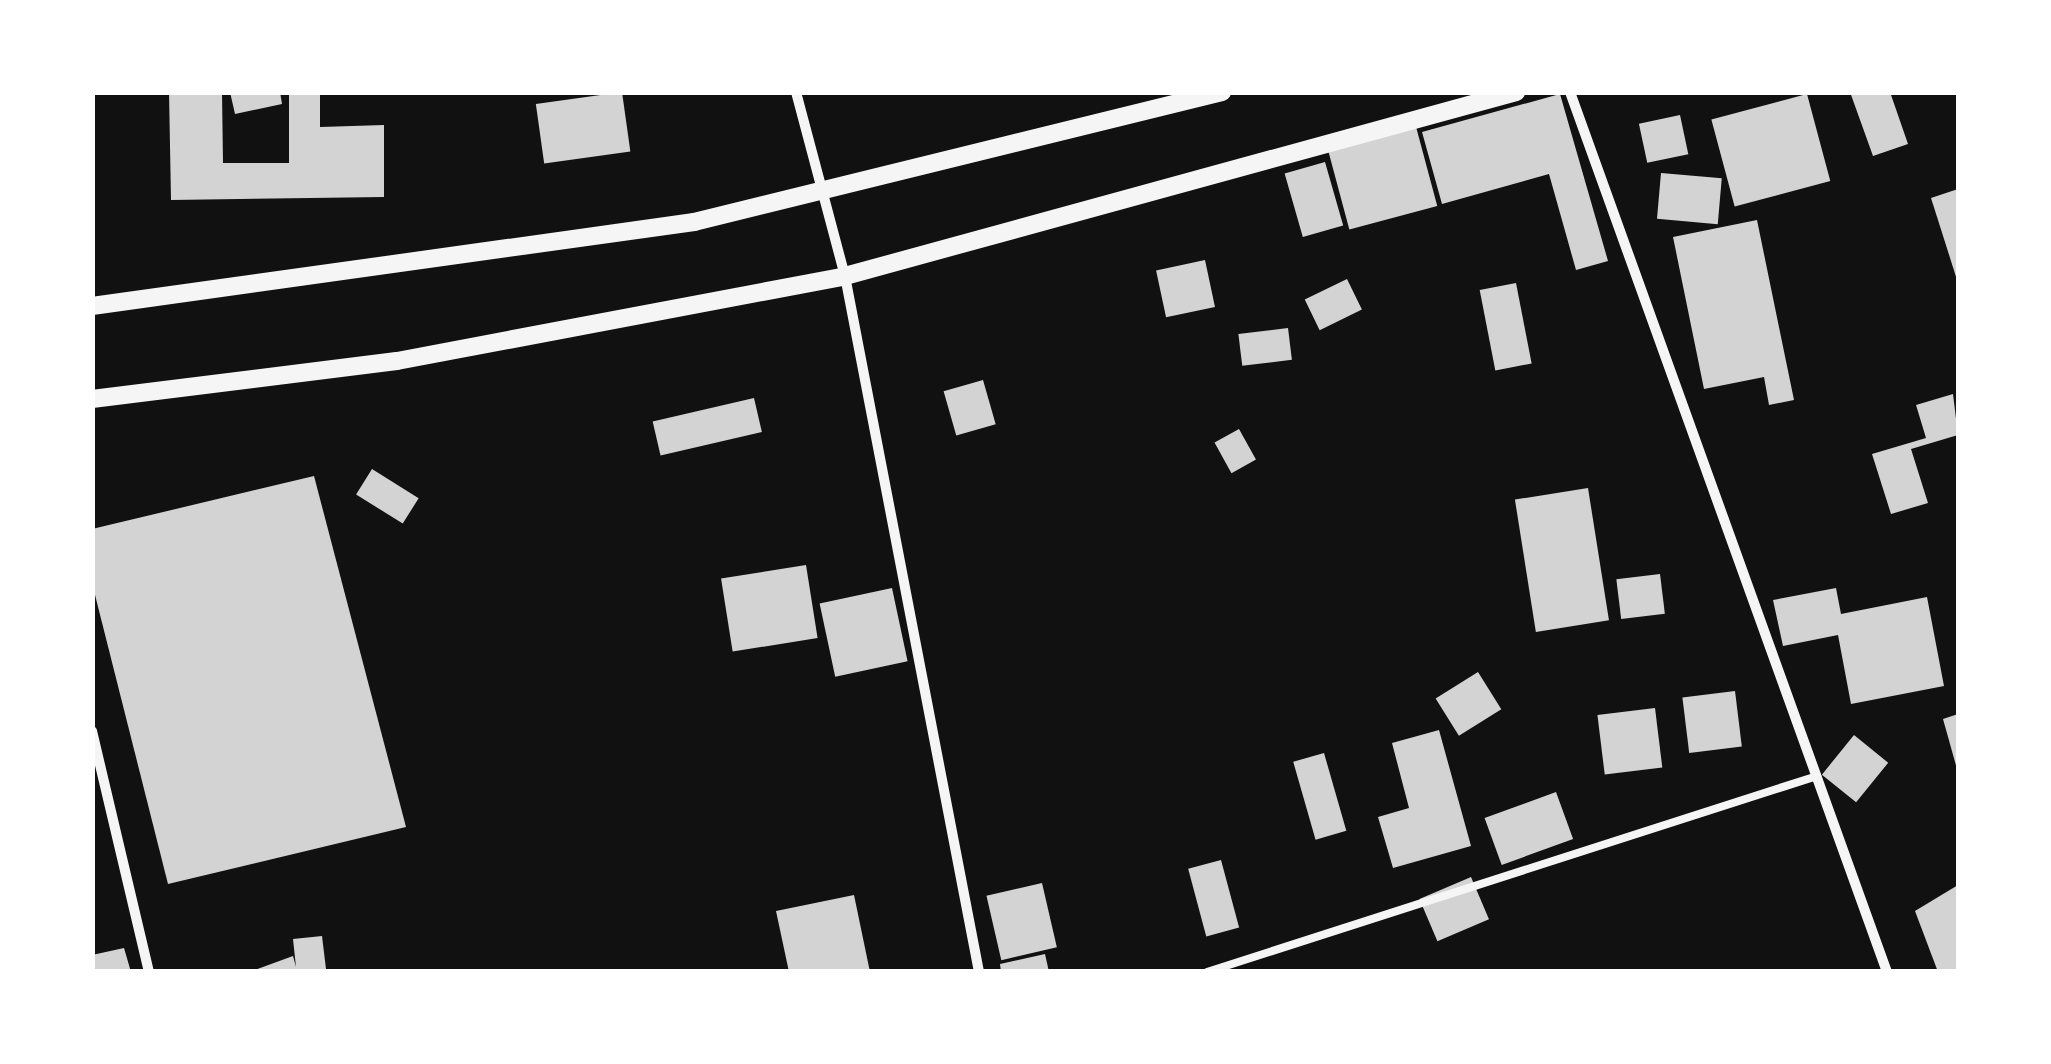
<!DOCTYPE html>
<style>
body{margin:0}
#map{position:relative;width:2051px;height:1064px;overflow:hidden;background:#111;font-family:"Times New Roman",serif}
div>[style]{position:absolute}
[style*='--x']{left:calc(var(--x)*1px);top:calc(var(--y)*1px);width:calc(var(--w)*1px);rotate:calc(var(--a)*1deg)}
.building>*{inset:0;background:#d3d3d3;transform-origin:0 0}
.service>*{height:8px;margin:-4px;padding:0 4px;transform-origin:4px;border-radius:4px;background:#f5f5f5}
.minor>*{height:10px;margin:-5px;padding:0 5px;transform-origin:5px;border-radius:5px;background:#f5f5f5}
.tertiary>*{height:18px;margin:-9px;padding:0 9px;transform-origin:9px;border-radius:9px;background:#f5f5f5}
span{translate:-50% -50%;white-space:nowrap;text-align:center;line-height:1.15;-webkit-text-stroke:8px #fff;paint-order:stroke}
.frame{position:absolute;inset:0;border:95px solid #fff;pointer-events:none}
</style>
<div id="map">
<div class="building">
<div style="clip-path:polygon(169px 92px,222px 92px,223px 163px,289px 163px,289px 92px,320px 92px,320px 127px,384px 125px,384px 197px,171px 200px)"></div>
<div style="clip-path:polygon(230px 92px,280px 92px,282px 104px,235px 114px)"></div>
<div style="left:622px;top:92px;width:60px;height:87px;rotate:82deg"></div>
<div style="clip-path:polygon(1850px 92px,1890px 92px,1908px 144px,1873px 156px)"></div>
<div style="clip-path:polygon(1560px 94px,1608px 261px,1576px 270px,1549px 174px,1442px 204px,1422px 132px)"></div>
<div style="left:1807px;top:94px;width:90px;height:99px;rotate:75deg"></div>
<div style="left:1680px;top:115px;width:40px;height:42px;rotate:78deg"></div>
<div style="left:1415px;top:123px;width:86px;height:91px;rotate:75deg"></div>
<div style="left:1325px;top:162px;width:66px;height:42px;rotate:74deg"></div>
<div style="left:1661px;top:173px;width:61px;height:46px;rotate:5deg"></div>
<div style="clip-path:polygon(1958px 189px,1958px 283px,1931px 198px)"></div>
<div style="clip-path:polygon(1757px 220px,1794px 400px,1769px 405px,1764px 377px,1704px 389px,1673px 237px)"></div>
<div style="left:1205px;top:260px;width:48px;height:50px;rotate:78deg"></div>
<div style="left:1347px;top:279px;width:34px;height:47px;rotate:64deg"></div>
<div style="left:1516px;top:283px;width:82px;height:37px;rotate:79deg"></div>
<div style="left:1288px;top:328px;width:32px;height:50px;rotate:83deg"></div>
<div style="left:983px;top:380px;width:46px;height:41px;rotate:74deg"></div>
<div style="clip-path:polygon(1953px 394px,1958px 435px,1911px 449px,1928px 503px,1891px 514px,1872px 454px,1926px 438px,1916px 405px)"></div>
<div style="left:754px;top:398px;width:35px;height:104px;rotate:77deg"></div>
<div style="left:1239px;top:429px;width:35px;height:28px;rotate:61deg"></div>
<div style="left:372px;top:469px;width:55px;height:30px;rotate:32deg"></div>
<div style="clip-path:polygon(314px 476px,406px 827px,168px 884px,92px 583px,92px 529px)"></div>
<div style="left:1588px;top:488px;width:134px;height:74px;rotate:81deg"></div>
<div style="left:806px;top:565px;width:74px;height:86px;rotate:81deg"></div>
<div style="left:1660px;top:574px;width:40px;height:44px;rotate:83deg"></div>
<div style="left:892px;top:588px;width:75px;height:74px;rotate:78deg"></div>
<div style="clip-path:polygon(1836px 588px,1841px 614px,1927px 597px,1944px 686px,1851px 704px,1838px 635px,1783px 646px,1773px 600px)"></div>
<div style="left:1478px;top:672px;width:44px;height:50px;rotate:58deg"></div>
<div style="left:1735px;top:691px;width:56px;height:53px;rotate:83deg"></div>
<div style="left:1655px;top:708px;width:60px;height:58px;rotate:83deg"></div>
<div style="clip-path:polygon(1958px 714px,1958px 769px,1957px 769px,1943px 719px)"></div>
<div style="clip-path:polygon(1439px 730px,1471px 846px,1393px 868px,1378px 817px,1409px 808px,1392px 743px)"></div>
<div style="left:1854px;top:735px;width:44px;height:51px;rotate:39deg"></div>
<div style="left:1324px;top:753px;width:81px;height:32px;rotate:74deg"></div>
<div style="left:1556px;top:792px;width:50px;height:76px;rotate:70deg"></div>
<div style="left:1221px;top:860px;width:70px;height:34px;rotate:75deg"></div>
<div style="left:1471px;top:877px;width:46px;height:56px;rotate:67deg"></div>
<div style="left:1042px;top:883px;width:66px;height:57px;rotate:77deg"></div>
<div style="clip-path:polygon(1958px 885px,1958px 972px,1938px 972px,1915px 911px)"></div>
<div style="clip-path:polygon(854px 895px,870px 972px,789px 972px,776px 911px)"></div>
<div style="clip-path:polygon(322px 936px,326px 969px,249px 972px,293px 956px,296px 967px,293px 939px)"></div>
<div style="clip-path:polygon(124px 948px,131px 972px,92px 972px,92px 955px)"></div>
<div style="clip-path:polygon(1045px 954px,1049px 972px,1001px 972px,1000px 964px)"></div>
</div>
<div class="service">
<div style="--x:1207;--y:972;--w:641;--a:-17.81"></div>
</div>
<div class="minor">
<div style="--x:796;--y:92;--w:190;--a:75.1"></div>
<div style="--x:845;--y:276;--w:709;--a:79.1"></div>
<div style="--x:1570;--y:92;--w:935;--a:70.19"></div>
<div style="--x:92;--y:731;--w:248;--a:76.7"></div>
</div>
<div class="tertiary">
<div style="--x:92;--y:306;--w:608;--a:-7.94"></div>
<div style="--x:694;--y:222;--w:544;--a:-13.83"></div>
<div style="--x:92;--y:399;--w:307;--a:-7.1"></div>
<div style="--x:397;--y:361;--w:456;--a:-10.7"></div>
<div style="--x:845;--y:276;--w:696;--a:-15.33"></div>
</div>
<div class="frame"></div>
</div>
